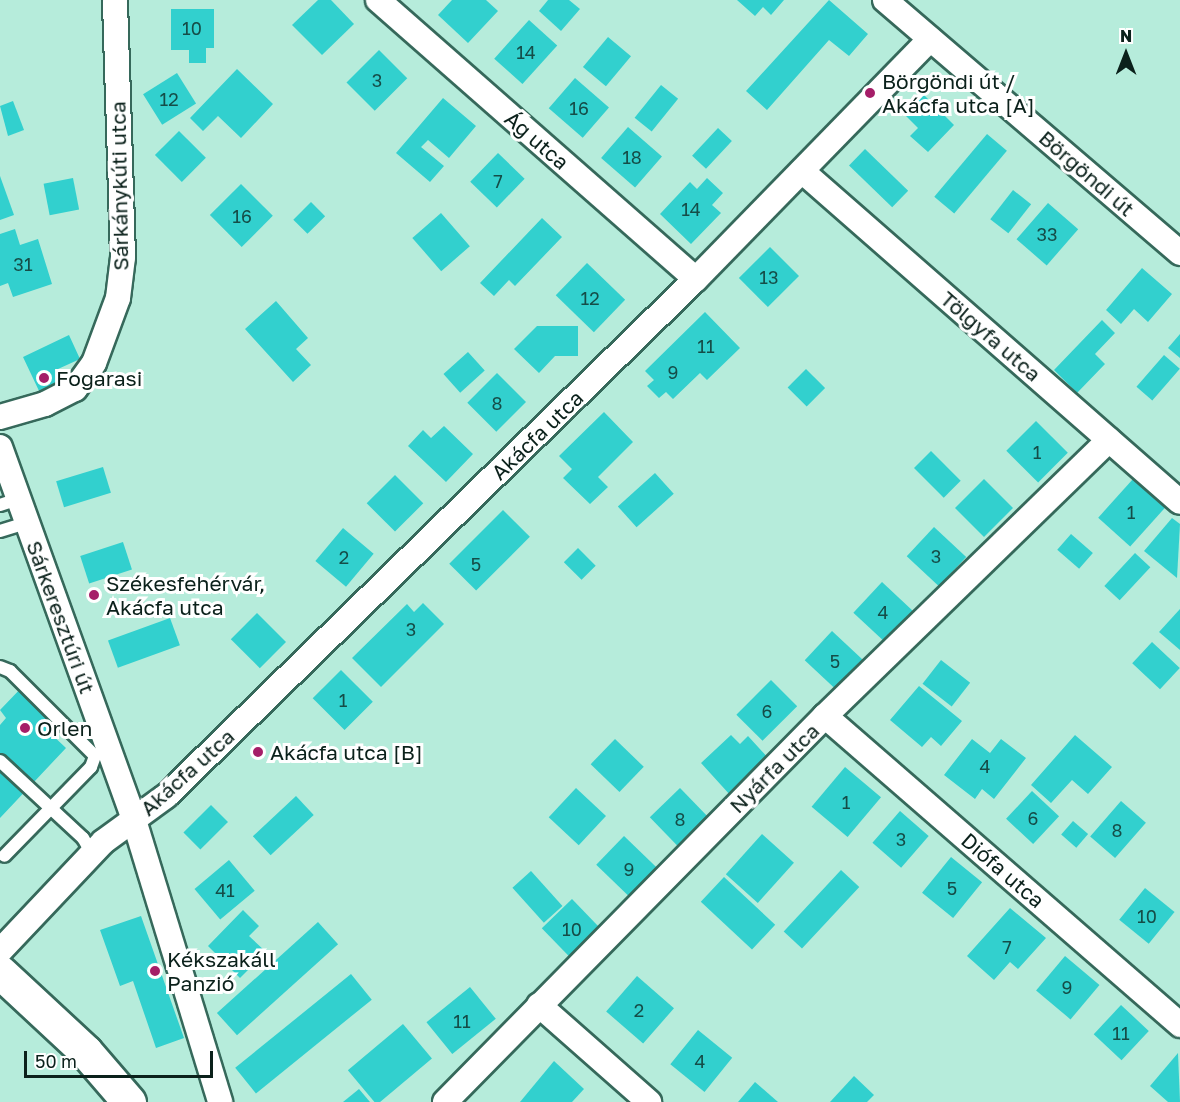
<!DOCTYPE html>
<meta charset="utf-8">
<style>
body{margin:0}
#map{position:relative;width:1180px;height:1102px;overflow:hidden;background:#b6ecdb;font-family:"Golos Text",sans-serif}
div>[style]{position:absolute}
[style*='--x']{left:calc(var(--x)*1px);top:calc(var(--y)*1px);width:calc(var(--w)*1px);rotate:calc(var(--a)*1deg)}
.building>*{inset:0;background:#32d0ce;transform-origin:0 0}
.roads{filter:drop-shadow(2px 0 #36695b) drop-shadow(-2px 0 #36695b) drop-shadow(0 2px #36695b) drop-shadow(0 -2px #36695b)}
.lane>*{height:12px;margin:-6px;padding:0 6px;transform-origin:6px;border-radius:6px;background:#fff}
.street>*{height:24px;margin:-12px;padding:0 12px;transform-origin:12px;border-radius:12px;background:#fff}
.secondary>*{height:33px;margin:-16.5px;padding:0 16.5px;transform-origin:16.5px;border-radius:16.5px;background:#fff}
.dots>*{width:16px;height:16px;translate:-50% -50%;box-sizing:border-box;border:3px solid #fff;border-radius:50%}
span{translate:-50% -50%;white-space:nowrap;text-align:center;line-height:1.15;-webkit-text-stroke:6px #fff;paint-order:stroke}
.number-label{font-size:18px;color:#154d48}
.number-label span{-webkit-text-stroke-width:0}
.poi-label{font-size:21px;color:#0b211b}
.left{translate:0 -50%;text-align:left}
.street-label{font-size:21px;color:#0b211b}
.north{position:absolute;left:1096px;top:24px;width:60px;height:60px;-webkit-text-stroke:4px #fff;paint-order:stroke;rotate:0deg;font-size:16px;font-weight:700;line-height:24px;text-align:center;color:#0b211b}
.north::after{content:'';display:block;margin:auto;width:21px;height:27px;background:#0b211b;clip-path:polygon(50% 0,100% 100%,50% 72%,0 100%)}
.scale{position:absolute;left:24px;top:1051px;width:189px;height:27px;box-sizing:border-box;border:3px solid #0b211b;border-top:0;padding-left:8px;font-size:18px;line-height:21px;white-space:nowrap;color:#0b211b;-webkit-text-stroke:4px #fff;paint-order:stroke}
</style>
<div id="map">
<div class="building">
<div style="clip-path:polygon(318px 0,331px 0,354px 24px,322px 55px,292px 25px)"></div>
<div style="clip-path:polygon(452px 0,486px 0,498px 11px,468px 43px,438px 15px)"></div>
<div style="clip-path:polygon(548px 0,569px 0,580px 9px,561px 31px,539px 11px)"></div>
<div style="clip-path:polygon(737px 0,784px 0,771px 15px,763px 7px,755px 16px)"></div>
<div style="clip-path:polygon(829px 0,868px 34px,849px 56px,829px 40px,767px 110px,746px 91px)"></div>
<div style="clip-path:polygon(171px 9px,214px 9px,214px 48px,206px 48px,206px 63px,189px 63px,189px 50px,171px 50px)"></div>
<div style="left:529px;top:20px;width:38px;height:52px;rotate:42deg"></div>
<div style="left:608px;top:37px;width:30px;height:39px;rotate:40deg"></div>
<div style="left:379px;top:50px;width:40px;height:46px;rotate:45deg"></div>
<div style="clip-path:polygon(237px 69px,273px 104px,241px 138px,218px 116px,203px 131px,190px 118px)"></div>
<div style="left:177px;top:73px;width:36px;height:40px;rotate:58deg"></div>
<div style="left:575px;top:78px;width:45px;height:40px;rotate:41deg"></div>
<div style="left:661px;top:85px;width:22px;height:42px;rotate:39deg"></div>
<div style="clip-path:polygon(921px 92px,954px 125px,928px 152px,910px 136px,918px 128px,902px 112px)"></div>
<div style="clip-path:polygon(443px 98px,476px 126px,449px 158px,428px 140px,421px 147px,444px 166px,430px 182px,396px 153px)"></div>
<div style="clip-path:polygon(13px 101px,24px 130px,8px 136px,0 106px)"></div>
<div style="left:628px;top:127px;width:45px;height:41px;rotate:41deg"></div>
<div style="left:718px;top:128px;width:19px;height:38px;rotate:43deg"></div>
<div style="left:179px;top:131px;width:38px;height:34px;rotate:45deg"></div>
<div style="left:987px;top:134px;width:26px;height:82px;rotate:40deg"></div>
<div style="left:865px;top:149px;width:60px;height:23px;rotate:44deg"></div>
<div style="left:498px;top:153px;width:37px;height:40px;rotate:44deg"></div>
<div style="clip-path:polygon(0 176px,14px 215px,0 220px)"></div>
<div style="left:73px;top:178px;width:32px;height:30px;rotate:79deg"></div>
<div style="clip-path:polygon(707px 178px,723px 193px,712px 205px,721px 213px,691px 244px,660px 214px,690px 182px,697px 189px)"></div>
<div style="left:241px;top:184px;width:45px;height:44px;rotate:45deg"></div>
<div style="left:1013px;top:190px;width:23px;height:37px;rotate:38deg"></div>
<div style="left:311px;top:202px;width:20px;height:25px;rotate:45deg"></div>
<div style="left:1048px;top:203px;width:40px;height:48px;rotate:41deg"></div>
<div style="left:441px;top:213px;width:44px;height:38px;rotate:49deg"></div>
<div style="clip-path:polygon(542px 218px,562px 237px,515px 286px,509px 280px,494px 296px,480px 283px)"></div>
<div style="clip-path:polygon(15px 229px,20px 245px,38px 239px,52px 284px,13px 297px,8px 283px,0 286px,0 234px)"></div>
<div style="left:770px;top:247px;width:41px;height:44px;rotate:45deg"></div>
<div style="left:587px;top:263px;width:53px;height:45px;rotate:44deg"></div>
<div style="clip-path:polygon(1142px 268px,1172px 294px,1148px 322px,1134px 309px,1121px 324px,1106px 310px)"></div>
<div style="clip-path:polygon(276px 301px,308px 338px,296px 349px,311px 365px,293px 382px,245px 329px)"></div>
<div style="clip-path:polygon(705px 312px,740px 348px,707px 380px,700px 373px,673px 399px,666px 392px,659px 398px,647px 386px,654px 380px,645px 371px)"></div>
<div style="clip-path:polygon(1102px 320px,1115px 333px,1095px 354px,1105px 364px,1077px 393px,1054px 370px)"></div>
<div style="clip-path:polygon(537px 326px,578px 326px,578px 356px,555px 356px,539px 373px,514px 349px)"></div>
<div style="clip-path:polygon(1180px 334px,1180px 358px,1168px 348px)"></div>
<div style="clip-path:polygon(69px 335px,80px 359px,58px 369px,64px 382px,40px 393px,23px 357px)"></div>
<div style="left:468px;top:352px;width:25px;height:33px;rotate:48deg"></div>
<div style="left:1164px;top:355px;width:21px;height:42px;rotate:41deg"></div>
<div style="left:806px;top:369px;width:27px;height:26px;rotate:45deg"></div>
<div style="left:497px;top:373px;width:41px;height:42px;rotate:45deg"></div>
<div style="clip-path:polygon(604px 412px,633px 442px,598px 477px,608px 487px,590px 504px,563px 478px,572px 469px,559px 456px)"></div>
<div style="left:1036px;top:421px;width:45px;height:42px;rotate:45deg"></div>
<div style="clip-path:polygon(444px 426px,473px 454px,446px 482px,408px 446px,423px 430px,431px 438px)"></div>
<div style="left:931px;top:451px;width:42px;height:24px;rotate:45deg"></div>
<div style="left:103px;top:467px;width:27px;height:49px;rotate:73deg"></div>
<div style="left:655px;top:473px;width:28px;height:50px;rotate:48deg"></div>
<div style="left:395px;top:475px;width:40px;height:40px;rotate:45deg"></div>
<div style="left:984px;top:479px;width:41px;height:41px;rotate:45deg"></div>
<div style="left:1133px;top:479px;width:43px;height:52px;rotate:42deg"></div>
<div style="left:503px;top:510px;width:38px;height:76px;rotate:45deg"></div>
<div style="clip-path:polygon(1172px 518px,1180px 524px,1177px 578px,1144px 551px)"></div>
<div style="left:934px;top:527px;width:44px;height:40px;rotate:43deg"></div>
<div style="left:343px;top:528px;width:40px;height:43px;rotate:40deg"></div>
<div style="left:1071px;top:534px;width:29px;height:21px;rotate:41deg"></div>
<div style="left:123px;top:542px;width:29px;height:45px;rotate:72deg"></div>
<div style="left:578px;top:548px;width:25px;height:20px;rotate:45deg"></div>
<div style="left:1135px;top:553px;width:21px;height:45px;rotate:43deg"></div>
<div style="left:882px;top:582px;width:42px;height:42px;rotate:43deg"></div>
<div style="clip-path:polygon(423px 603px,444px 624px,381px 687px,352px 658px,407px 604px,414px 612px)"></div>
<div style="clip-path:polygon(1180px 609px,1180px 650px,1159px 632px)"></div>
<div style="left:257px;top:613px;width:41px;height:37px;rotate:45deg"></div>
<div style="left:170px;top:618px;width:29px;height:66px;rotate:70deg"></div>
<div style="left:832px;top:631px;width:45px;height:40px;rotate:43deg"></div>
<div style="left:1152px;top:642px;width:38px;height:29px;rotate:43deg"></div>
<div style="left:941px;top:660px;width:37px;height:30px;rotate:38deg"></div>
<div style="left:341px;top:670px;width:45px;height:40px;rotate:45deg"></div>
<div style="left:771px;top:680px;width:37px;height:49px;rotate:45deg"></div>
<div style="clip-path:polygon(25px 684px,60px 717px,48px 731px,66px 748px,0 818px,0 725px,6px 718px,0 710px)"></div>
<div style="clip-path:polygon(919px 686px,962px 721px,941px 746px,931px 737px,922px 747px,890px 720px)"></div>
<div style="clip-path:polygon(731px 735px,740px 744px,748px 736px,770px 760px,731px 796px,701px 763px)"></div>
<div style="clip-path:polygon(1075px 735px,1112px 767px,1088px 794px,1072px 780px,1051px 803px,1031px 785px)"></div>
<div style="left:615px;top:739px;width:40px;height:35px;rotate:44deg"></div>
<div style="clip-path:polygon(972px 739px,990px 753px,1001px 739px,1026px 758px,994px 799px,982px 789px,975px 799px,944px 775px)"></div>
<div style="left:845px;top:767px;width:47px;height:52px;rotate:40deg"></div>
<div style="left:576px;top:788px;width:41px;height:40px;rotate:43deg"></div>
<div style="left:680px;top:788px;width:45px;height:42px;rotate:46deg"></div>
<div style="left:1032px;top:791px;width:37px;height:38px;rotate:43deg"></div>
<div style="left:296px;top:796px;width:26px;height:59px;rotate:47deg"></div>
<div style="left:1121px;top:801px;width:33px;height:47px;rotate:41deg"></div>
<div style="left:211px;top:805px;width:24px;height:39px;rotate:45deg"></div>
<div style="left:900px;top:811px;width:38px;height:42px;rotate:41deg"></div>
<div style="left:1073px;top:821px;width:20px;height:18px;rotate:41deg"></div>
<div style="left:762px;top:834px;width:43px;height:54px;rotate:42deg"></div>
<div style="left:624px;top:836px;width:53px;height:40px;rotate:44deg"></div>
<div style="left:951px;top:857px;width:40px;height:46px;rotate:39deg"></div>
<div style="left:229px;top:860px;width:40px;height:45px;rotate:50deg"></div>
<div style="left:841px;top:870px;width:25px;height:84px;rotate:43deg"></div>
<div style="left:531px;top:871px;width:47px;height:25px;rotate:48deg"></div>
<div style="left:724px;top:877px;width:70px;height:34px;rotate:43deg"></div>
<div style="left:1145px;top:888px;width:38px;height:41px;rotate:39deg"></div>
<div style="left:572px;top:899px;width:43px;height:42px;rotate:46deg"></div>
<div style="clip-path:polygon(1010px 908px,1046px 938px,1018px 969px,1010px 962px,994px 980px,967px 956px)"></div>
<div style="clip-path:polygon(243px 910px,259px 926px,249px 936px,266px 952px,240px 978px,208px 946px)"></div>
<div style="clip-path:polygon(141px 916px,184px 1038px,156px 1048px,133px 981px,120px 986px,100px 930px)"></div>
<div style="left:318px;top:922px;width:30px;height:136px;rotate:48deg"></div>
<div style="left:1065px;top:956px;width:45px;height:45px;rotate:40deg"></div>
<div style="left:351px;top:974px;width:33px;height:149px;rotate:51deg"></div>
<div style="left:637px;top:976px;width:49px;height:47px;rotate:41deg"></div>
<div style="left:470px;top:987px;width:41px;height:56px;rotate:51deg"></div>
<div style="left:1121px;top:1005px;width:38px;height:40px;rotate:43deg"></div>
<div style="left:403px;top:1024px;width:45px;height:72px;rotate:50deg"></div>
<div style="left:698px;top:1030px;width:44px;height:44px;rotate:39deg"></div>
<div style="clip-path:polygon(1178px 1053px,1180px 1102px,1168px 1102px,1150px 1086px)"></div>
<div style="clip-path:polygon(554px 1061px,584px 1089px,572px 1102px,520px 1102px)"></div>
<div style="clip-path:polygon(854px 1076px,874px 1095px,867px 1102px,830px 1102px)"></div>
<div style="clip-path:polygon(755px 1082px,778px 1102px,738px 1102px)"></div>
<div style="clip-path:polygon(359px 1089px,370px 1102px,343px 1102px)"></div>
</div>
<div class="roads">
<div class="lane">
<div style="--x:0;--y:505;--w:20;--a:-18"></div>
<div style="--x:0;--y:531;--w:28;--a:-17"></div>
<div style="--x:0;--y:667;--w:11;--a:22"></div>
<div style="--x:10;--y:671;--w:120;--a:45"></div>
<div style="--x:95;--y:756;--w:12;--a:110"></div>
<div style="--x:91;--y:767;--w:124;--a:134.3"></div>
<div style="--x:0;--y:761;--w:113;--a:42.9"></div>
<div style="--x:83;--y:838;--w:20;--a:60"></div>
</div>
<div class="street">
<div style="--x:378;--y:0;--w:423;--a:41.3"></div>
<div style="--x:885;--y:0;--w:389;--a:40.6"></div>
<div style="--x:802;--y:171;--w:502;--a:41.21"></div>
<div style="--x:0;--y:417;--w:47;--a:-16.1"></div>
<div style="--x:45;--y:404;--w:34;--a:-27"></div>
<div style="--x:75;--y:389;--w:32;--a:-54"></div>
<div style="--x:94;--y:363;--w:69;--a:-69.7"></div>
<div style="--x:118;--y:298;--w:41;--a:-83"></div>
<div style="--x:123;--y:257;--w:257;--a:-91.8"></div>
<div style="--x:0;--y:447;--w:396;--a:70.2"></div>
<div style="--x:134;--y:820;--w:295;--a:73"></div>
<div style="--x:825;--y:716;--w:471;--a:41"></div>
<div style="--x:0;--y:951;--w:150;--a:-46.6"></div>
<div style="--x:103;--y:842;--w:78;--a:-36.1"></div>
<div style="--x:166;--y:796;--w:740;--a:-44.29"></div>
<div style="--x:696;--y:279;--w:335;--a:-45.7"></div>
<div style="--x:539;--y:1005;--w:147;--a:41.4"></div>
<div style="--x:445;--y:1102;--w:542;--a:-45.45"></div>
<div style="--x:825;--y:716;--w:396;--a:-44.2"></div>
</div>
<div class="secondary">
<div style="--x:0;--y:972;--w:117;--a:42.9"></div>
<div style="--x:86;--y:1052;--w:66;--a:49.3"></div>
</div>
</div>
<div class="dots">
<div style="left:870px;top:93px;background:#a51e68"></div>
<div style="left:44px;top:378px;background:#a51e68"></div>
<div style="left:94px;top:595px;background:#a51e68"></div>
<div style="left:25px;top:728px;background:#a51e68"></div>
<div style="left:258px;top:752px;background:#a51e68"></div>
<div style="left:155px;top:971px;background:#a51e68"></div>
</div>
<div class="number-label">
<span style="left:192px;top:28px">10</span>
<span style="left:526px;top:52px">14</span>
<span style="left:377px;top:80px">3</span>
<span style="left:169px;top:99px">12</span>
<span style="left:579px;top:108px">16</span>
<span style="left:632px;top:157px">18</span>
<span style="left:498px;top:181px">7</span>
<span style="left:691px;top:209px">14</span>
<span style="left:242px;top:216px">16</span>
<span style="left:1047px;top:234px">33</span>
<span style="left:23px;top:264px">31</span>
<span style="left:769px;top:277px">13</span>
<span style="left:590px;top:298px">12</span>
<span style="left:706px;top:346px">11</span>
<span style="left:673px;top:372px">9</span>
<span style="left:497px;top:403px">8</span>
<span style="left:1037px;top:452px">1</span>
<span style="left:1131px;top:512px">1</span>
<span style="left:936px;top:556px">3</span>
<span style="left:344px;top:557px">2</span>
<span style="left:476px;top:564px">5</span>
<span style="left:883px;top:612px">4</span>
<span style="left:411px;top:629px">3</span>
<span style="left:835px;top:661px">5</span>
<span style="left:343px;top:700px">1</span>
<span style="left:767px;top:711px">6</span>
<span style="left:985px;top:766px">4</span>
<span style="left:846px;top:802px">1</span>
<span style="left:1033px;top:818px">6</span>
<span style="left:680px;top:819px">8</span>
<span style="left:1117px;top:830px">8</span>
<span style="left:901px;top:839px">3</span>
<span style="left:629px;top:869px">9</span>
<span style="left:952px;top:888px">5</span>
<span style="left:225px;top:890px">41</span>
<span style="left:1147px;top:916px">10</span>
<span style="left:572px;top:929px">10</span>
<span style="left:1007px;top:947px">7</span>
<span style="left:1067px;top:987px">9</span>
<span style="left:639px;top:1010px">2</span>
<span style="left:462px;top:1021px">11</span>
<span style="left:1121px;top:1033px">11</span>
<span style="left:700px;top:1061px">4</span>
</div>
<div class="poi-label">
<span class="left" style="left:882px;top:93px">Börgöndi út /<br>Akácfa utca [A]</span>
<span class="left" style="left:56px;top:378px">Fogarasi</span>
<span class="left" style="left:106px;top:595px">Székesfehérvár,<br>Akácfa utca</span>
<span class="left" style="left:37px;top:728px">Orlen</span>
<span class="left" style="left:270px;top:752px">Akácfa utca [B]</span>
<span class="left" style="left:167px;top:971px">Kékszakáll<br>Panzió</span>
</div>
<div class="street-label">
<span style="left:537px;top:140px;rotate:41deg">Ág utca</span>
<span style="left:1087px;top:173px;rotate:41deg">Börgöndi út</span>
<span style="left:119px;top:186px;rotate:-91deg">Sárkánykúti utca</span>
<span style="left:991px;top:336px;rotate:41deg">Tölgyfa utca</span>
<span style="left:537px;top:435px;rotate:-44deg">Akácfa utca</span>
<span style="left:61px;top:617px;rotate:70deg">Sárkeresztúri út</span>
<span style="left:774px;top:768px;rotate:-45deg">Nyárfa utca</span>
<span style="left:187px;top:772px;rotate:-42deg">Akácfa utca</span>
<span style="left:1003px;top:870px;rotate:41deg">Diófa utca</span>
</div>
<div class="north">N</div>
<div class="scale">50 m</div>
</div>
